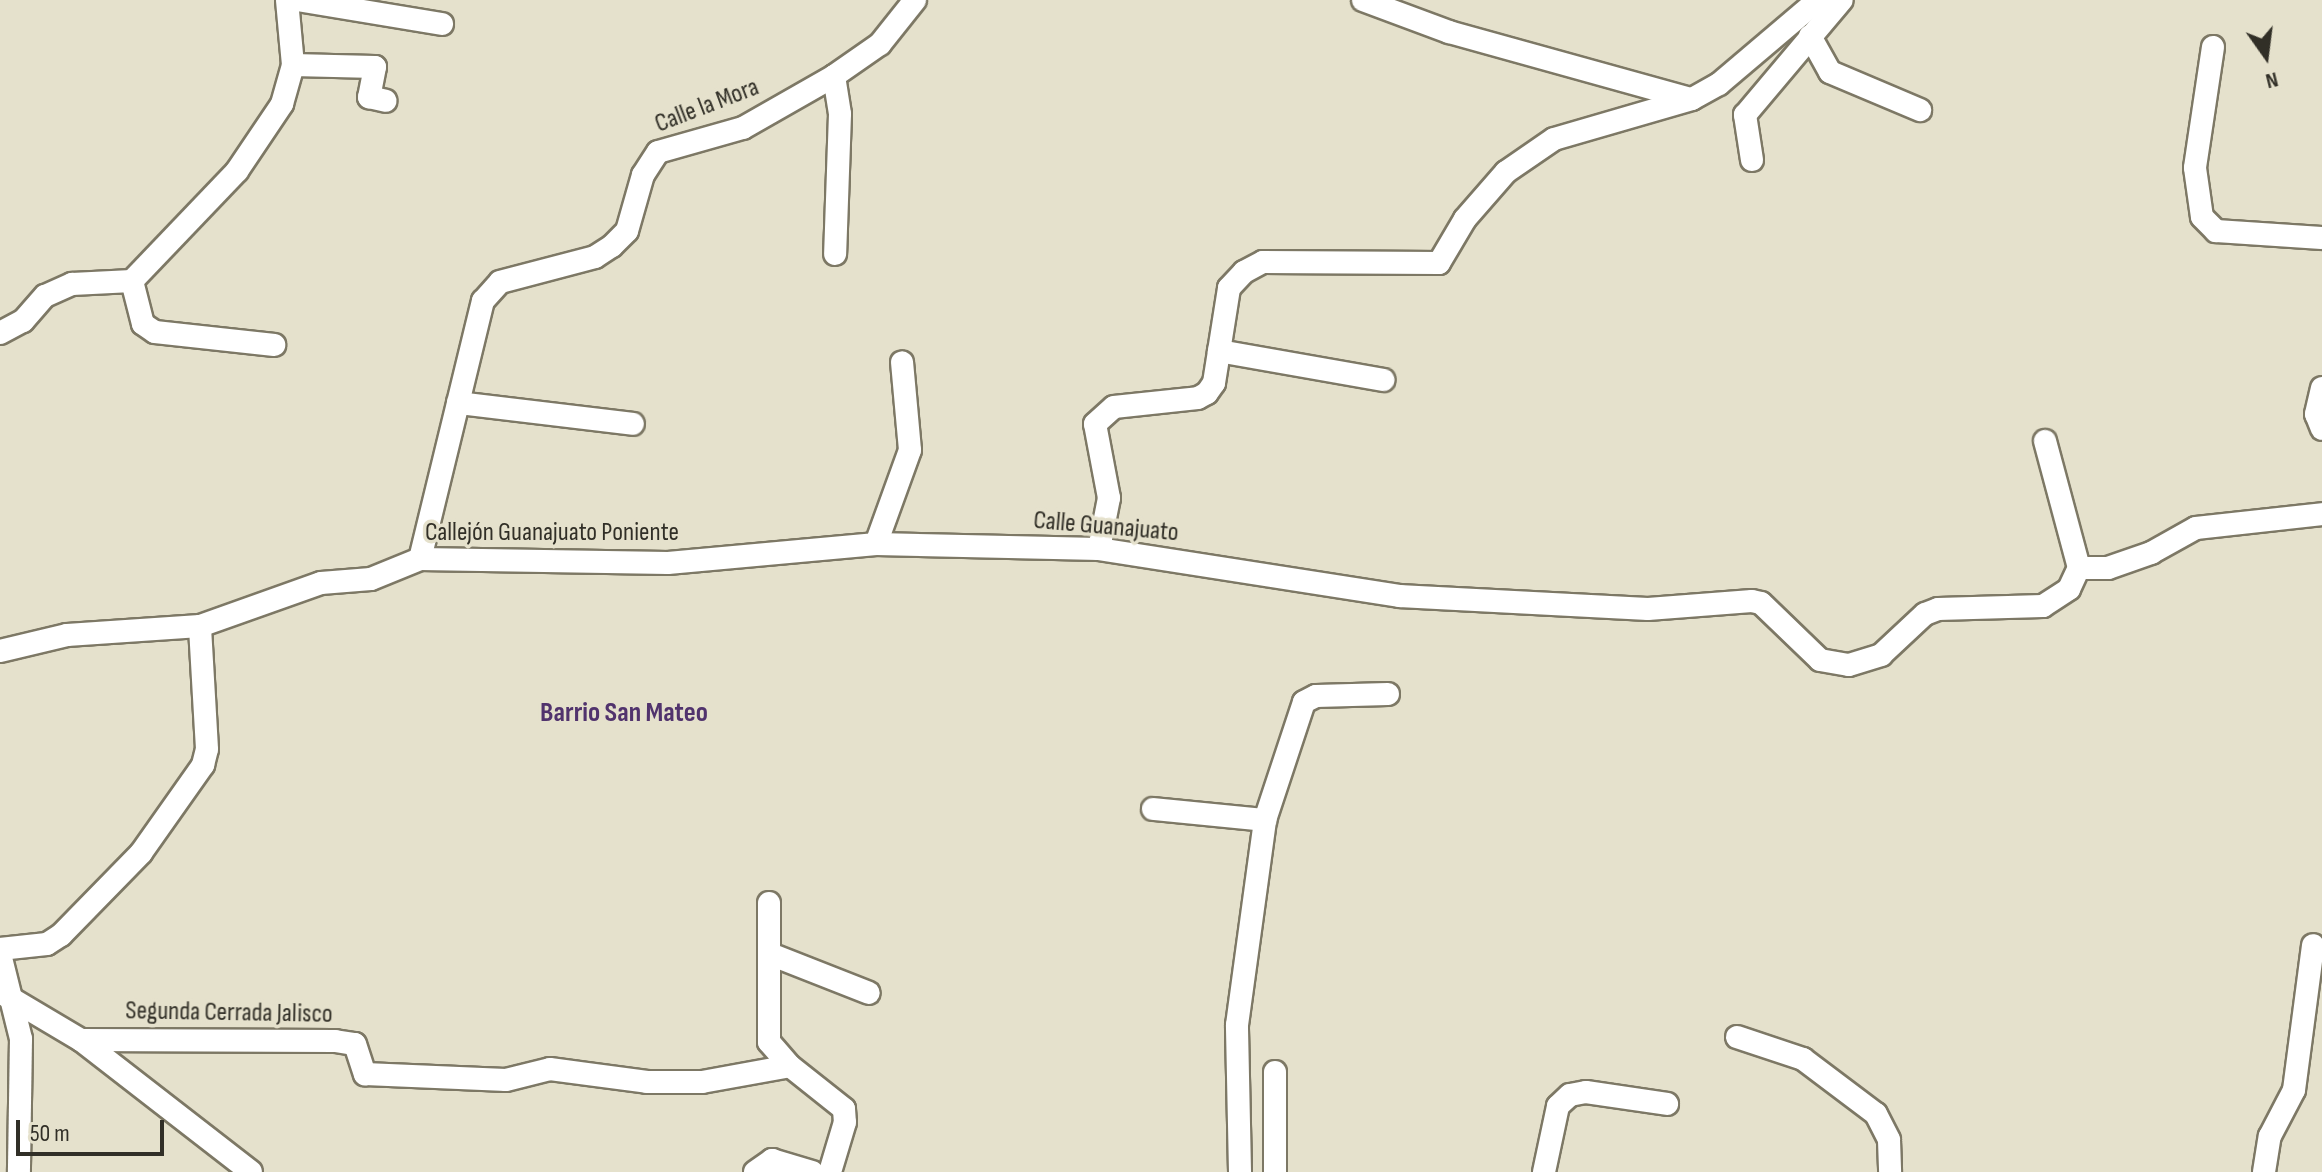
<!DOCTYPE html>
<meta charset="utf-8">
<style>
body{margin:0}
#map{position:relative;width:2322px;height:1172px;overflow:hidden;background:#e5e1cc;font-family:"Sofia Sans Condensed",sans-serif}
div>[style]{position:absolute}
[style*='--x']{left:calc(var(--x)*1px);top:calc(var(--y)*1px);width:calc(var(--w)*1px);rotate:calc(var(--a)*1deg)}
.roads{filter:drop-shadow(2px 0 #7d7865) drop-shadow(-2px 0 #7d7865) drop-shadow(0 2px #7d7865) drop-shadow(0 -2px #7d7865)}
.minor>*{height:22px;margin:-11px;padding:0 11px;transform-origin:11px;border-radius:11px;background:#fff}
span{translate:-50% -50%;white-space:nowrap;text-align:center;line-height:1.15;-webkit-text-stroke:7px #e5e1cc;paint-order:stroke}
.street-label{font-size:26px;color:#312f27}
.neighbourhood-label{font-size:28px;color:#51336d;font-weight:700}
.north{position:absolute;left:2226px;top:16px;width:80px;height:80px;-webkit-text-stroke:6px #e5e1cc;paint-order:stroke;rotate:166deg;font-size:22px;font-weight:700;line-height:32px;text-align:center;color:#312f27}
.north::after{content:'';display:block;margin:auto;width:28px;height:36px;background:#312f27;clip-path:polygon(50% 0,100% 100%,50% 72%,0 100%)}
.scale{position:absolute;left:16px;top:1120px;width:148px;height:36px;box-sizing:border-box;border:4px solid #312f27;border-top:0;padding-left:10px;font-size:24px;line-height:28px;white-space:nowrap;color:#312f27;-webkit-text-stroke:6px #e5e1cc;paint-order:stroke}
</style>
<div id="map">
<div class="roads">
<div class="minor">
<div style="--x:297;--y:0;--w:147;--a:9.4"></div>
<div style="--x:1363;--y:0;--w:92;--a:20.4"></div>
<div style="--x:1449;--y:32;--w:251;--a:15.5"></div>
<div style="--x:1810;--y:36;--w:41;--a:60.9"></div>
<div style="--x:1830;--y:72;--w:98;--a:22.9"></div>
<div style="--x:2213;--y:47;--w:122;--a:98.5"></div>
<div style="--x:2195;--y:168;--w:49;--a:81.9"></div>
<div style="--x:2202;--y:217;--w:20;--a:45"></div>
<div style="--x:2216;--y:231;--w:106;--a:3.8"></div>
<div style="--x:293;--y:65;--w:82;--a:1.4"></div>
<div style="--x:375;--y:67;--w:31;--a:101"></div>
<div style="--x:369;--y:97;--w:17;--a:13"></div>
<div style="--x:834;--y:76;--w:38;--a:81"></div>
<div style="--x:840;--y:114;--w:140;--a:92"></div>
<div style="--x:1752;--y:160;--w:46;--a:-98.8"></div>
<div style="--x:1745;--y:115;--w:150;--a:-49.9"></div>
<div style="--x:132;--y:281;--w:44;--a:75.7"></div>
<div style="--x:143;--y:324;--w:14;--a:34"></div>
<div style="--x:155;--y:332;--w:120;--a:6.2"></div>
<div style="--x:0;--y:333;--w:26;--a:-28"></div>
<div style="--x:23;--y:321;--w:33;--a:-49"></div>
<div style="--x:45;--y:296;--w:30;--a:-24"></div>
<div style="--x:72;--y:284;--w:60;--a:-2.9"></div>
<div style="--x:132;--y:281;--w:152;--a:-46.3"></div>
<div style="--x:237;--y:171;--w:81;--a:-56.1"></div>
<div style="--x:282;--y:104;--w:41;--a:-74.2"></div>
<div style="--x:293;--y:65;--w:65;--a:-95.3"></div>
<div style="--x:1219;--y:351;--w:167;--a:10"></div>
<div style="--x:2322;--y:388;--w:27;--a:103"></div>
<div style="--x:2316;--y:414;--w:16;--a:68"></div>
<div style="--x:458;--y:403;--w:176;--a:6.8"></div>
<div style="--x:2045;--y:441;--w:131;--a:75"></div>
<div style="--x:876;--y:544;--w:100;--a:-70.1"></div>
<div style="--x:910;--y:450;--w:88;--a:-95.2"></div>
<div style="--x:1099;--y:549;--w:52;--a:-78.9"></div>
<div style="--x:1109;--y:498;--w:75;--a:-100.7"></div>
<div style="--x:1095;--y:424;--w:25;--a:-42"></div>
<div style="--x:1114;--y:407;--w:84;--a:-6.1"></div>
<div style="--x:1198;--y:398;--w:10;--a:-29"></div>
<div style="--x:1207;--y:393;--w:12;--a:-55"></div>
<div style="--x:1214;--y:383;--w:96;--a:-81"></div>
<div style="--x:1229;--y:288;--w:22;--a:-47"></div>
<div style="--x:1244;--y:272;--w:21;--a:-28"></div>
<div style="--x:1263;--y:262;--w:176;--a:0.3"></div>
<div style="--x:1439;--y:263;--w:51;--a:-59.4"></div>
<div style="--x:1465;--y:219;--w:62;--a:-48.9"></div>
<div style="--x:1506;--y:172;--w:58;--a:-34.5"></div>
<div style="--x:1554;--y:139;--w:144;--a:-16.2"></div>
<div style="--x:1692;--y:99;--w:31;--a:-29"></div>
<div style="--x:1719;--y:84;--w:130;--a:-40.3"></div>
<div style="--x:420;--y:559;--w:266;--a:-76.3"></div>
<div style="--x:483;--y:301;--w:25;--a:-48"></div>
<div style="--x:500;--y:282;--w:98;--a:-14.7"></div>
<div style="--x:595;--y:257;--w:20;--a:-33"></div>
<div style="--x:612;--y:246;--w:21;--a:-45"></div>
<div style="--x:627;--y:231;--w:58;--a:-74.1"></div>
<div style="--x:643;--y:175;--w:27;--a:-57"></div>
<div style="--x:658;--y:152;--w:88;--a:-15.8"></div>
<div style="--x:743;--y:128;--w:105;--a:-29.7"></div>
<div style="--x:834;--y:76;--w:56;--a:-34.8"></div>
<div style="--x:880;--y:44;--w:56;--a:-51.5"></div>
<div style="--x:0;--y:651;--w:69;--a:-13.4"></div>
<div style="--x:67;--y:635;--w:133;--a:-3.9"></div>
<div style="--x:200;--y:626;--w:128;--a:-19.6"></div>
<div style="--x:321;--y:583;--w:50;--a:-4.6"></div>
<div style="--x:371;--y:579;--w:53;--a:-22.2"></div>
<div style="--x:420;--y:559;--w:248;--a:0.9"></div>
<div style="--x:668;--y:563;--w:209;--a:-5.2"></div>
<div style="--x:876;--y:544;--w:223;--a:1.3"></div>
<div style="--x:1099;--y:549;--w:304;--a:8.9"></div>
<div style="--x:1399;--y:596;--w:249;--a:3"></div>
<div style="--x:1648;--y:609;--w:104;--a:-4.4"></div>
<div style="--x:1752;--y:601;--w:9;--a:13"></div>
<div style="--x:1761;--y:603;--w:82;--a:44"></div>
<div style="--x:1820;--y:660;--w:29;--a:10"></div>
<div style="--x:1849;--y:665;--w:34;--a:-17"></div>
<div style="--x:1881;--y:655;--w:60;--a:-43"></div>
<div style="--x:1925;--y:614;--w:14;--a:-21"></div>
<div style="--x:1938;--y:609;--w:105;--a:-1.6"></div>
<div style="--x:2043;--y:606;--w:31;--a:-33"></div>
<div style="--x:2069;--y:589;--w:23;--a:-65"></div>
<div style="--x:2079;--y:568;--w:29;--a:0"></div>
<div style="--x:2108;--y:568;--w:46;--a:-19.2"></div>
<div style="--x:2151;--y:553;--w:51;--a:-29.1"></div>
<div style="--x:2196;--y:528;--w:127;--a:-6.3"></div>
<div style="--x:1153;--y:809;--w:113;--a:5.6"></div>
<div style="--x:769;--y:903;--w:139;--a:90"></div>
<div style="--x:769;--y:1042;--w:32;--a:49"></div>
<div style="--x:0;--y:949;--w:47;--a:-6.1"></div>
<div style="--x:47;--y:944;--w:17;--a:-33"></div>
<div style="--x:61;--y:935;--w:115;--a:-45.7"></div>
<div style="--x:141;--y:853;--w:108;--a:-54.8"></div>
<div style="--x:203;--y:765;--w:16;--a:-76"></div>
<div style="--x:207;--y:749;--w:123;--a:-93.3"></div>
<div style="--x:0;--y:954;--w:88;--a:76.1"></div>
<div style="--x:21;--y:1039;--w:133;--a:90.9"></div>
<div style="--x:770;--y:954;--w:106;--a:21.5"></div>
<div style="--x:0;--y:992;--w:94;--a:30.7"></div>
<div style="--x:81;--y:1040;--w:215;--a:37.8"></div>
<div style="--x:1737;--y:1037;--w:70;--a:18.4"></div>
<div style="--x:1803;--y:1059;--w:91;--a:37"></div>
<div style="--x:1876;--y:1114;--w:29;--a:63"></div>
<div style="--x:1889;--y:1140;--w:32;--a:88"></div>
<div style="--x:81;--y:1040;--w:254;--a:0.2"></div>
<div style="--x:335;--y:1041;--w:20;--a:9"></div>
<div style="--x:355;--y:1044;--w:32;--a:72"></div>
<div style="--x:365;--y:1074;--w:141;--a:2.4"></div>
<div style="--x:506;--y:1080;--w:45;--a:-14"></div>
<div style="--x:550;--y:1069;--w:98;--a:7.6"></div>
<div style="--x:647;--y:1082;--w:55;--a:0"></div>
<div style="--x:702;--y:1082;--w:89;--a:-10.3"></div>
<div style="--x:790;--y:1066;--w:69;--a:38.5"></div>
<div style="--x:844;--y:1109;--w:13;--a:86"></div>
<div style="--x:845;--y:1122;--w:52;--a:106.7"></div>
<div style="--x:1275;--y:1072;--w:100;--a:90"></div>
<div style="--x:755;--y:1172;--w:21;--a:-35"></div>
<div style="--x:772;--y:1160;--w:42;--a:16.7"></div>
<div style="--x:1240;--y:1172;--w:147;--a:-91.2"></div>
<div style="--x:1237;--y:1025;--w:207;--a:-82.2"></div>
<div style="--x:1265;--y:820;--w:124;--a:-71.7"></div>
<div style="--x:1304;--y:702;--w:13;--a:-27"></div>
<div style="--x:1316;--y:696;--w:72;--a:-1.6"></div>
<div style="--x:1544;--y:1172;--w:67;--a:-78"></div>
<div style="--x:1558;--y:1106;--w:16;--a:-43"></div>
<div style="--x:1570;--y:1095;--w:16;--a:-11"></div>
<div style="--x:1586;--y:1092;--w:82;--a:8.4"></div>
<div style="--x:2264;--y:1172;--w:36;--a:-81"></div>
<div style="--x:2270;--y:1136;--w:52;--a:-62.4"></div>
<div style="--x:2294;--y:1090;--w:146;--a:-82.5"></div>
</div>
</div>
<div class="street-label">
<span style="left:707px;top:106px;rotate:-21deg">Calle la Mora</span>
<span style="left:1106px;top:527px;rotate:5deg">Calle Guanajuato</span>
<span style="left:552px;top:533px">Callejón Guanajuato Poniente</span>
<span style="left:229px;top:1013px;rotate:1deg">Segunda Cerrada Jalisco</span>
</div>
<div class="neighbourhood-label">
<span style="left:624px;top:713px">Barrio San Mateo</span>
</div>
<div class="north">N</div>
<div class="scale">50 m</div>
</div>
